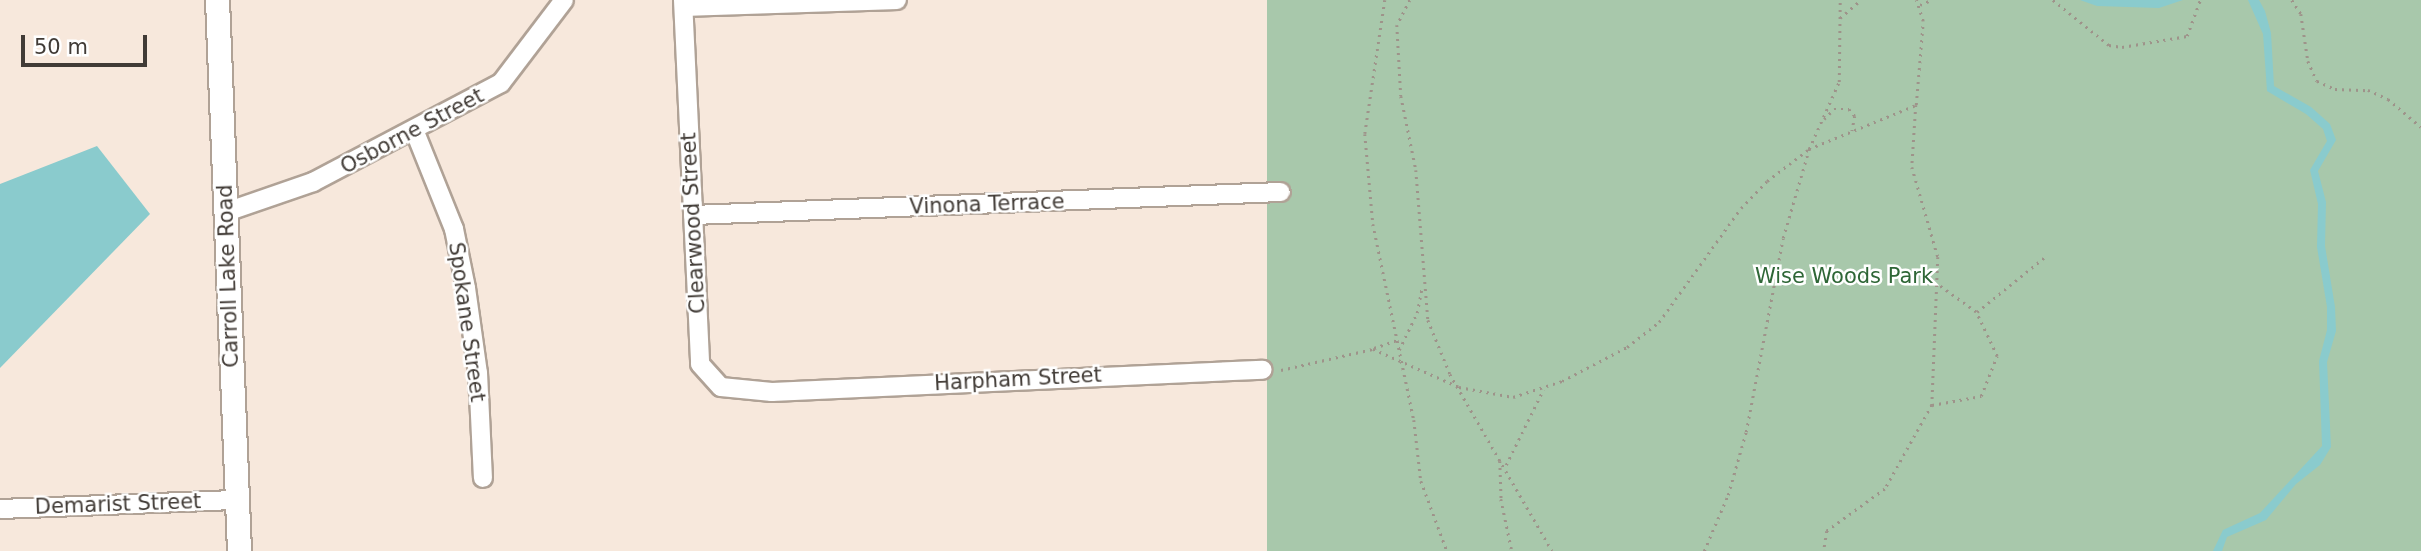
<!DOCTYPE html>
<style>
body{margin:0}
#map{position:relative;width:2421px;height:551px;overflow:hidden;background:#f7e8dc;font-family:"DejaVu Sans",sans-serif}
div>[style]{position:absolute}
[style*='--x']{left:calc(var(--x)*1px);top:calc(var(--y)*1px);width:calc(var(--w)*1px);rotate:calc(var(--a)*1deg)}
.green>*{inset:0;background:#a8c8ab;transform-origin:0 0}
.water>*{inset:0;background:#8acbcd}
.path>*{height:2.5px;margin-top:-1.25px;transform-origin:0;background:repeating-linear-gradient(90deg,#9e938a 0 2px,transparent 0 7px)}
.roads{filter:drop-shadow(2px 0 #b0a296) drop-shadow(-2px 0 #b0a296) drop-shadow(0 2px #b0a296) drop-shadow(0 -2px #b0a296)}
.minor>*{height:18px;margin:-9px;padding:0 9px;transform-origin:9px;border-radius:9px;background:#fff}
.tertiary>*{height:23px;margin:-11.5px;padding:0 11.5px;transform-origin:11.5px;border-radius:11.5px;background:#fff}
span{translate:-50% -50%;white-space:nowrap;text-align:center;line-height:1.15;-webkit-text-stroke:5px #fff;paint-order:stroke}
.street-label{font-size:21px;color:#413b36}
.park-label{font-size:21px;color:#2e6636}
.scale{position:absolute;left:21px;top:35px;width:126px;height:32px;box-sizing:border-box;border:4px solid #413b36;border-top:0;padding-left:9px;font-size:21px;line-height:24px;white-space:nowrap;color:#413b36;-webkit-text-stroke:5px #fff;paint-order:stroke}
</style>
<div id="map">
<div class="green">
<div style="left:1267px;top:0;width:1154px;height:551px"></div>
</div>
<div class="water">
<div style="clip-path:polygon(2080px 0,2183px 0,2159px 8px,2097px 6px)"></div>
<div style="clip-path:polygon(2248px 0,2259px 0,2265px 11px,2271px 33px,2274px 86px,2311px 107px,2330px 124px,2336px 140px,2318px 171px,2326px 202px,2325px 246px,2335px 307px,2336px 331px,2327px 362px,2331px 447px,2320px 465px,2296px 484px,2266px 520px,2227px 537px,2222px 551px,2213px 551px,2223px 530px,2260px 513px,2322px 446px,2319px 361px,2327px 330px,2327px 307px,2317px 247px,2318px 204px,2310px 170px,2327px 141px,2323px 129px,2306px 114px,2267px 91px,2263px 34px)"></div>
<div style="clip-path:polygon(97px 146px,150px 214px,0 368px,0 184px)"></div>
</div>
<div class="path">
<div style="--x:1385;--y:0;--w:135;--a:98.5"></div>
<div style="--x:1365;--y:134;--w:90;--a:84.9"></div>
<div style="--x:1373;--y:224;--w:200;--a:78.2"></div>
<div style="--x:1414;--y:420;--w:61;--a:83.5"></div>
<div style="--x:1421;--y:481;--w:75;--a:69.6"></div>
<div style="--x:1410;--y:0;--w:28;--a:117"></div>
<div style="--x:1397;--y:25;--w:71;--a:86.8"></div>
<div style="--x:1401;--y:96;--w:76;--a:78.5"></div>
<div style="--x:1416;--y:170;--w:150;--a:85.4"></div>
<div style="--x:1428;--y:320;--w:58;--a:67.8"></div>
<div style="--x:1450;--y:374;--w:204;--a:60"></div>
<div style="--x:2053;--y:0;--w:72;--a:38.8"></div>
<div style="--x:2109;--y:45;--w:13;--a:9"></div>
<div style="--x:2122;--y:47;--w:66;--a:-9.6"></div>
<div style="--x:2187;--y:36;--w:38;--a:-70"></div>
<div style="--x:2292;--y:0;--w:17;--a:57"></div>
<div style="--x:2301;--y:14;--w:48;--a:81.5"></div>
<div style="--x:2308;--y:61;--w:22;--a:66"></div>
<div style="--x:2317;--y:81;--w:20;--a:24"></div>
<div style="--x:2335;--y:89;--w:33;--a:2"></div>
<div style="--x:2368;--y:90;--w:22;--a:24"></div>
<div style="--x:2388;--y:99;--w:43;--a:40.3"></div>
<div style="--x:1920;--y:5;--w:12;--a:-24"></div>
<div style="--x:1840;--y:18;--w:28;--a:-41"></div>
<div style="--x:1916;--y:105;--w:84;--a:-85.2"></div>
<div style="--x:1923;--y:21;--w:22;--a:-108"></div>
<div style="--x:1824;--y:119;--w:14;--a:-45"></div>
<div style="--x:1834;--y:109;--w:15;--a:0"></div>
<div style="--x:1849;--y:109;--w:9;--a:49"></div>
<div style="--x:1855;--y:116;--w:15;--a:101"></div>
<div style="--x:1977;--y:312;--w:87;--a:-39"></div>
<div style="--x:1374;--y:348;--w:24;--a:-19"></div>
<div style="--x:1399;--y:350;--w:41;--a:-64.1"></div>
<div style="--x:1417;--y:313;--w:25;--a:-79"></div>
<div style="--x:1281;--y:370;--w:94;--a:-12.9"></div>
<div style="--x:1373;--y:349;--w:94;--a:23.8"></div>
<div style="--x:1459;--y:387;--w:55;--a:10.5"></div>
<div style="--x:1513;--y:397;--w:52;--a:-18.1"></div>
<div style="--x:1562;--y:381;--w:73;--a:-27.6"></div>
<div style="--x:1627;--y:347;--w:41;--a:-38"></div>
<div style="--x:1659;--y:322;--w:140;--a:-54.3"></div>
<div style="--x:1741;--y:208;--w:37;--a:-46"></div>
<div style="--x:1767;--y:181;--w:53;--a:-37.3"></div>
<div style="--x:1809;--y:149;--w:73;--a:-65.9"></div>
<div style="--x:1839;--y:82;--w:82;--a:-89.3"></div>
<div style="--x:1932;--y:405;--w:50;--a:-10.4"></div>
<div style="--x:1981;--y:396;--w:43;--a:-68.2"></div>
<div style="--x:1997;--y:356;--w:49;--a:-115.5"></div>
<div style="--x:1976;--y:312;--w:48;--a:-144.3"></div>
<div style="--x:1500;--y:461;--w:38;--a:88"></div>
<div style="--x:1501;--y:499;--w:53;--a:78.1"></div>
<div style="--x:1506;--y:465;--w:84;--a:-63.7"></div>
<div style="--x:1704;--y:551;--w:61;--a:-66.8"></div>
<div style="--x:1728;--y:495;--w:66;--a:-74.1"></div>
<div style="--x:1746;--y:432;--w:197;--a:-79.2"></div>
<div style="--x:1783;--y:238;--w:93;--a:-73.7"></div>
<div style="--x:1809;--y:149;--w:116;--a:-22.4"></div>
<div style="--x:1916;--y:105;--w:62;--a:93.7"></div>
<div style="--x:1912;--y:167;--w:94;--a:73.9"></div>
<div style="--x:1938;--y:257;--w:148;--a:92.3"></div>
<div style="--x:1932;--y:405;--w:96;--a:119.2"></div>
<div style="--x:1885;--y:489;--w:72;--a:144.1"></div>
<div style="--x:1827;--y:531;--w:20;--a:99"></div>
</div>
<div class="roads">
<div class="minor">
<div style="--x:683;--y:0;--w:364;--a:87.3"></div>
<div style="--x:700;--y:364;--w:31;--a:48"></div>
<div style="--x:721;--y:387;--w:51;--a:5.6"></div>
<div style="--x:772;--y:392;--w:491;--a:-2.6"></div>
<div style="--x:684;--y:7;--w:213;--a:-1.9"></div>
<div style="--x:415;--y:132;--w:105;--a:68.1"></div>
<div style="--x:454;--y:229;--w:60;--a:78.5"></div>
<div style="--x:466;--y:288;--w:86;--a:82"></div>
<div style="--x:478;--y:373;--w:105;--a:87.3"></div>
<div style="--x:226;--y:212;--w:92;--a:-19"></div>
<div style="--x:313;--y:182;--w:212;--a:-27.8"></div>
<div style="--x:501;--y:83;--w:104;--a:-52.8"></div>
<div style="--x:693;--y:215;--w:588;--a:-2.24"></div>
<div style="--x:0;--y:509;--w:237;--a:-2.2"></div>
</div>
<div class="tertiary">
<div style="--x:217;--y:0;--w:551;--a:87.71"></div>
</div>
</div>
<div class="street-label">
<span style="left:412px;top:131px;rotate:-28deg">Osborne Street</span>
<span style="left:987px;top:204px;rotate:-2deg">Vinona Terrace</span>
<span style="left:693px;top:223px;rotate:-93deg">Clearwood Street</span>
<span style="left:228px;top:276px;rotate:-92deg">Carroll Lake Road</span>
<span style="left:467px;top:322px;rotate:82deg">Spokane Street</span>
<span style="left:1018px;top:379px;rotate:-3deg">Harpham Street</span>
<span style="left:118px;top:504px;rotate:-2deg">Demarist Street</span>
</div>
<div class="park-label">
<span style="left:1844px;top:276px">Wise Woods Park</span>
</div>
<div class="scale">50 m</div>
</div>
